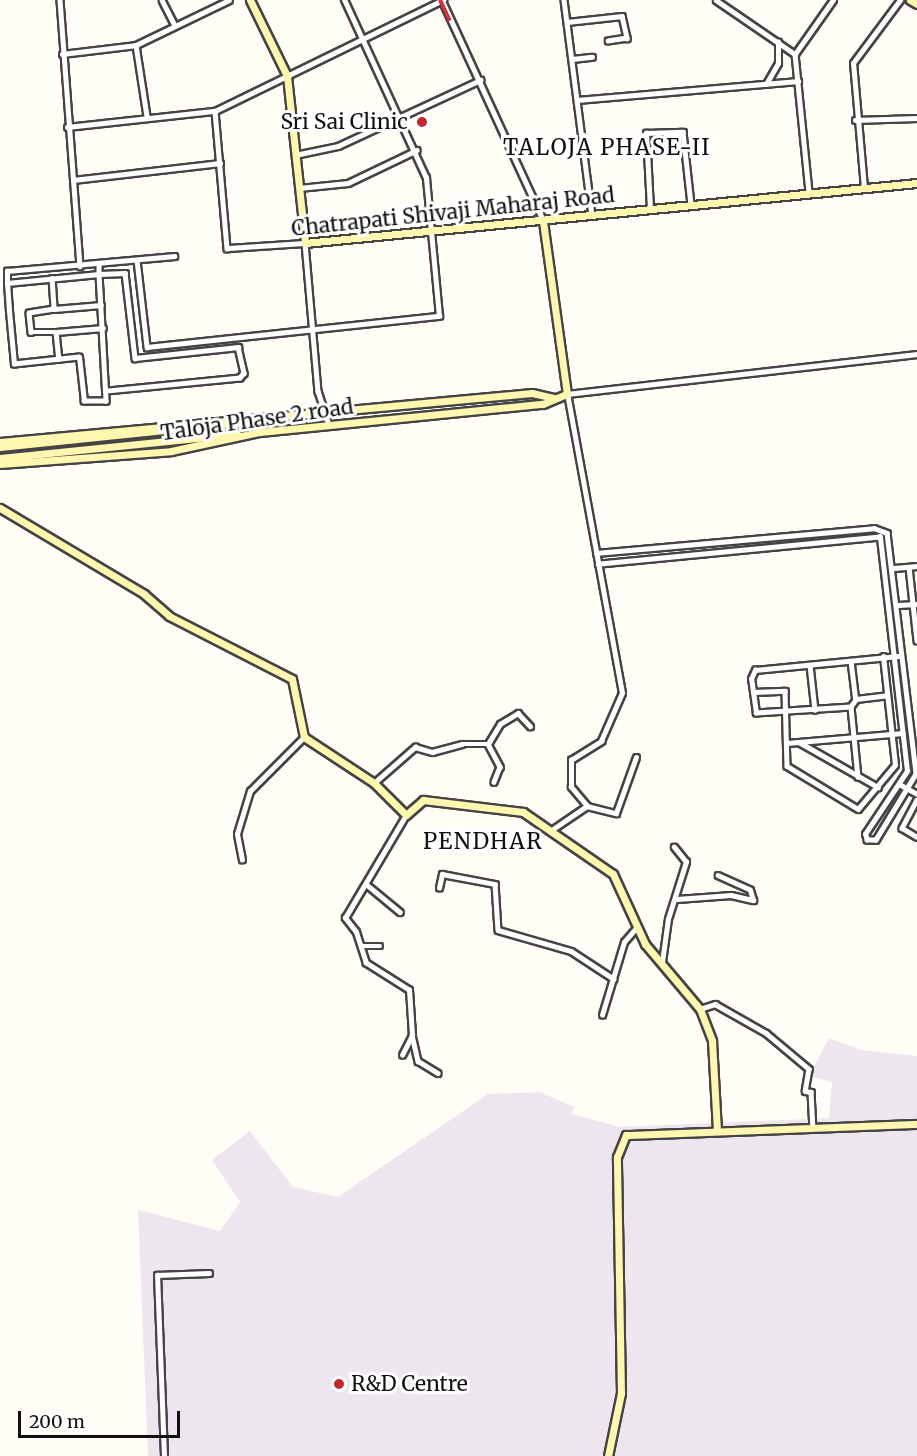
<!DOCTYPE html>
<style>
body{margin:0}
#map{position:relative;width:917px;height:1456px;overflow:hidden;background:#fffdf5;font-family:Merriweather,serif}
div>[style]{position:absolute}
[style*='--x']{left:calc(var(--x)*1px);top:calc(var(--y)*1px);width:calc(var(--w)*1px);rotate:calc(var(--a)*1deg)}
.industrial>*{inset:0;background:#eee6ef}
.roads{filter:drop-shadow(2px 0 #444) drop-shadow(-2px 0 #444) drop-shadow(0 2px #444) drop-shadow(0 -2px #444)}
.street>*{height:4.5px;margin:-2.25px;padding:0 2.25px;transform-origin:2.25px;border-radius:2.25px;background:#fff}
.secondary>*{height:7px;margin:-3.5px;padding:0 3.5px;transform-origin:3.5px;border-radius:3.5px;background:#fff6b0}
.rail>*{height:4px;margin-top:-2px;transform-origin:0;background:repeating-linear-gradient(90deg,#fff 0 4.5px,#c4262e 0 9px);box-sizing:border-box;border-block:2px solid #c4262e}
.dots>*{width:16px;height:16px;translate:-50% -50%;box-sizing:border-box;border:3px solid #fff;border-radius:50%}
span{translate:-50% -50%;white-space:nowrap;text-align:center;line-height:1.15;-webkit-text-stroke:6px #fff;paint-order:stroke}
.poi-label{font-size:21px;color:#111}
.right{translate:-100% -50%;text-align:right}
.left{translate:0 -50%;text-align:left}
.street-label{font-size:21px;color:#111}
.neighbourhood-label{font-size:22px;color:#111;letter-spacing:1.5px}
.scale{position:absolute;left:18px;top:1411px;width:162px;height:27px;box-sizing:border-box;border:3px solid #111;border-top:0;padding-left:8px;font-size:18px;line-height:21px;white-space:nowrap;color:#111;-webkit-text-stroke:4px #fff;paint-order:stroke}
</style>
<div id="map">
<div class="industrial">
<div style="clip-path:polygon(829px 1038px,862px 1050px,917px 1056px,917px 1456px,148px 1456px,138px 1210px,220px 1231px,240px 1202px,212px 1160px,250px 1131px,293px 1187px,338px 1197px,488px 1094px,540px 1092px,574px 1107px,571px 1114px,620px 1127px,829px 1118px,832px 1082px,809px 1076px)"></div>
</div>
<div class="roads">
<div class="street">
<div style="--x:60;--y:0;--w:267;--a:85.7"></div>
<div style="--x:162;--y:0;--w:27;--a:63"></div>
<div style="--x:442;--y:0;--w:242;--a:65.3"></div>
<div style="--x:564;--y:0;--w:217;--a:82.6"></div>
<div style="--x:716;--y:0;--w:96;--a:34.4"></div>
<div style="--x:795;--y:54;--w:140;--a:84.2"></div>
<div style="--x:567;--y:22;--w:55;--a:-6.2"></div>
<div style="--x:622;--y:16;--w:23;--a:77"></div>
<div style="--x:627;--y:38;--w:19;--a:171"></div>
<div style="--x:136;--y:45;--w:72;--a:81.2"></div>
<div style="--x:62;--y:54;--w:75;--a:-6.9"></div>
<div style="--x:136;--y:45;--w:103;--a:-25.8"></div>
<div style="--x:795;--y:54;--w:66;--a:-54.9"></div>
<div style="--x:572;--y:59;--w:20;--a:-6"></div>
<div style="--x:766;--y:84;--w:24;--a:-60"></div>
<div style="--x:778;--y:63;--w:21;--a:-90"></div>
<div style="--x:577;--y:100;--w:222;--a:-4.9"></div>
<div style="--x:215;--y:111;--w:138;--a:85"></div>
<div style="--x:227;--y:248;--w:78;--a:-3.7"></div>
<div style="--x:305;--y:243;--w:149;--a:85"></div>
<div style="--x:318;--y:391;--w:35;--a:72"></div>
<div style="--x:855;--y:120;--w:62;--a:-1.8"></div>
<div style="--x:67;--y:127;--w:149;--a:-6.2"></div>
<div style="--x:215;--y:111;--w:254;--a:-26"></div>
<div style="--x:295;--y:155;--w:44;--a:-11.8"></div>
<div style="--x:338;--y:146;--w:157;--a:-24.9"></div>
<div style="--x:73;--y:180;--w:148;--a:-6.6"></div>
<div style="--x:299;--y:188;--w:49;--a:-5.8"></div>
<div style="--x:348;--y:183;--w:76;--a:-25.6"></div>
<div style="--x:864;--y:188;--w:125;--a:-95"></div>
<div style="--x:853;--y:63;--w:79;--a:-53.3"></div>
<div style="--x:650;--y:209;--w:76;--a:-93"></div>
<div style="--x:646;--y:133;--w:37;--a:-2"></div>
<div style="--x:683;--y:132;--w:73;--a:83.7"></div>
<div style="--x:137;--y:260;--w:88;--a:83.4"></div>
<div style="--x:147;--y:347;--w:294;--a:-6.1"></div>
<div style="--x:439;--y:316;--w:139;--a:-95.4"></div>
<div style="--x:426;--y:178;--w:196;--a:-114.7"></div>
<div style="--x:99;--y:264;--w:10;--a:90"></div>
<div style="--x:99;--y:274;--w:26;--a:-2"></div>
<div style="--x:125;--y:273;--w:86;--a:83.3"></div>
<div style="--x:135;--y:358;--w:104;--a:-6.1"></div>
<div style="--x:238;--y:347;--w:27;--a:77"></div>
<div style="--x:244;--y:373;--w:6;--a:129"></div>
<div style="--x:240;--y:378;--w:134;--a:174.4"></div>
<div style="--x:52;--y:278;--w:31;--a:86"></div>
<div style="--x:54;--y:309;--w:47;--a:-4.9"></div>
<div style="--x:7;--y:283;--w:92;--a:-5.6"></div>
<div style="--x:99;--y:274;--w:127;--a:86.8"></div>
<div style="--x:106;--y:401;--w:22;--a:180"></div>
<div style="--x:84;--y:401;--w:44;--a:-96.5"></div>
<div style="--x:79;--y:357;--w:65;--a:173.9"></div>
<div style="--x:14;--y:364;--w:53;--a:-95.4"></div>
<div style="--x:9;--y:311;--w:28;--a:-94"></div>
<div style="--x:7;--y:283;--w:12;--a:-90"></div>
<div style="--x:7;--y:271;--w:168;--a:-5.1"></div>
<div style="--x:54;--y:309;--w:25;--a:171"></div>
<div style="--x:29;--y:313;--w:19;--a:84"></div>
<div style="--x:31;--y:332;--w:25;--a:0"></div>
<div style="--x:56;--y:332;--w:27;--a:84"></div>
<div style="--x:56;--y:332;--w:47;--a:-4.9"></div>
<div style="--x:596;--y:553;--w:279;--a:-5.1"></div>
<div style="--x:874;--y:528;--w:14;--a:21"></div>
<div style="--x:887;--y:533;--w:243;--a:83.1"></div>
<div style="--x:916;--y:774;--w:77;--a:121.2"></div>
<div style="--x:876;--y:840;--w:9;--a:180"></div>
<div style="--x:867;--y:840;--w:6;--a:-108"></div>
<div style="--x:865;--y:834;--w:76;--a:-56.3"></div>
<div style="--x:907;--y:771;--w:236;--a:-96.6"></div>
<div style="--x:880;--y:537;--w:283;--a:174.5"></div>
<div style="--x:909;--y:567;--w:74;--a:83.8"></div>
<div style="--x:894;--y:568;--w:23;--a:-5"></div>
<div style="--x:898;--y:605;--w:19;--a:-3"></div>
<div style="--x:851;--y:661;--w:39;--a:83"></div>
<div style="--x:856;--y:700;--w:9;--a:126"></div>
<div style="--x:851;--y:707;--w:95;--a:176.4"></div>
<div style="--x:756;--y:713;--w:34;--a:-98"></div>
<div style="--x:751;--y:679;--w:10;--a:-66"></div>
<div style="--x:755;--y:670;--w:144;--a:-5.6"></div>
<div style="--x:810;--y:665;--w:45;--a:83.7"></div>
<div style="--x:753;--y:692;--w:32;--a:-2"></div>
<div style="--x:785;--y:691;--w:75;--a:88.5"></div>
<div style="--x:787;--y:766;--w:83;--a:31.2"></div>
<div style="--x:858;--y:809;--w:57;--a:-49.9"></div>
<div style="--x:895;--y:765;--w:109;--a:-96.3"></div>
<div style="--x:856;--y:699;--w:31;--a:-7"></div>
<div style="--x:851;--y:707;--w:70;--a:84.3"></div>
<div style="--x:799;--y:742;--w:91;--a:29.7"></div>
<div style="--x:787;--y:743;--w:116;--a:-4.9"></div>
<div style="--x:488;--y:744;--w:23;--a:-59"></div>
<div style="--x:500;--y:724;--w:21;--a:-31"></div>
<div style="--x:518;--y:713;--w:18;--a:47"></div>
<div style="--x:374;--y:783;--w:55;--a:-41.3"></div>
<div style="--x:415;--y:747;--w:18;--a:16"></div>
<div style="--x:432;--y:752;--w:31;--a:-15"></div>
<div style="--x:462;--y:744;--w:26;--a:0"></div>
<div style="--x:488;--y:744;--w:26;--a:62"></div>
<div style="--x:500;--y:767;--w:16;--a:112"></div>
<div style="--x:901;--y:785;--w:18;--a:29"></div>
<div style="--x:917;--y:800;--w:32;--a:118"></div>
<div style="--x:902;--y:828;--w:17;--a:31"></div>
<div style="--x:587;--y:806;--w:25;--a:-130"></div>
<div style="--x:571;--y:787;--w:27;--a:-90"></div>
<div style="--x:571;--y:760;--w:36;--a:-32"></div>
<div style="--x:601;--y:741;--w:52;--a:-66.4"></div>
<div style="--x:622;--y:693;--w:304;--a:-100.4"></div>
<div style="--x:567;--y:394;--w:352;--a:-6.5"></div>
<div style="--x:553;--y:829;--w:41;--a:-34.1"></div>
<div style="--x:587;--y:806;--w:30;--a:14"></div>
<div style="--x:616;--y:813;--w:59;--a:-70.3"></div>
<div style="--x:242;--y:860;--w:26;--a:-101"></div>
<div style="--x:237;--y:834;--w:45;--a:-73.2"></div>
<div style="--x:250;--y:791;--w:76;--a:-45"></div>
<div style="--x:366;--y:884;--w:44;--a:39.5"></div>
<div style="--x:439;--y:888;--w:14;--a:-78"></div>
<div style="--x:442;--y:874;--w:54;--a:10.7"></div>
<div style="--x:495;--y:884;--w:46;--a:86.3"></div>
<div style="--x:498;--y:930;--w:76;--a:16"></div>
<div style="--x:571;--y:951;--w:51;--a:33.1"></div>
<div style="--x:677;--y:899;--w:54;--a:-4.2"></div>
<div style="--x:731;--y:895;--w:23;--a:13"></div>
<div style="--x:753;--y:900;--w:10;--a:-107"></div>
<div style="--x:750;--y:890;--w:35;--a:-156"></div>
<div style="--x:362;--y:946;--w:18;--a:0"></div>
<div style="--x:662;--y:962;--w:43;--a:-82.1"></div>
<div style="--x:668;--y:919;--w:60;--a:-72.5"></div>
<div style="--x:686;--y:862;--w:19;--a:-129"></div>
<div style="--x:700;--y:1009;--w:16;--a:-18"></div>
<div style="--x:715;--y:1004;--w:59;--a:29.6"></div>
<div style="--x:766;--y:1033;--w:56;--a:39.9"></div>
<div style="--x:809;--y:1069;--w:22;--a:100"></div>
<div style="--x:805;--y:1091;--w:6;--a:9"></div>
<div style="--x:811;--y:1092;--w:35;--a:87"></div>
<div style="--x:602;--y:1015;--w:76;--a:-73.2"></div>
<div style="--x:624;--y:942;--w:18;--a:-49"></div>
<div style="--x:412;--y:1035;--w:27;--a:77"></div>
<div style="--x:418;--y:1061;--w:23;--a:31"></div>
<div style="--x:402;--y:1055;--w:22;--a:-63"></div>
<div style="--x:412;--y:1035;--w:45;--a:-93.8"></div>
<div style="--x:409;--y:990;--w:51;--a:-147.9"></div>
<div style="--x:366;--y:963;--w:33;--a:-108"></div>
<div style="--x:356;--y:932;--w:18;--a:-128"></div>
<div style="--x:345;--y:918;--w:120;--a:-59.4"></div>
<div style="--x:164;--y:1456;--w:181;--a:-92.2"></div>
<div style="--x:157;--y:1275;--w:52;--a:-2.2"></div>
</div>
<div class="secondary">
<div style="--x:250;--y:0;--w:85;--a:64"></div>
<div style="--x:287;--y:76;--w:168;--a:83.8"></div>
<div style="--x:305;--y:243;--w:615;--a:-5.6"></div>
<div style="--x:910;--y:0;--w:8;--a:30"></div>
<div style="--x:0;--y:442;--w:534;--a:-5.26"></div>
<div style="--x:532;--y:393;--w:22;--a:13"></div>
<div style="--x:0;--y:447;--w:243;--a:-5.9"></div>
<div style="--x:0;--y:458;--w:238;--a:-5.8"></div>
<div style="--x:0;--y:464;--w:171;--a:-4.3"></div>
<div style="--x:171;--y:451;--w:91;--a:-12.1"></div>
<div style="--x:260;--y:432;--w:284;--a:-5.7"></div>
<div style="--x:543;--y:404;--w:26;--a:-23"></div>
<div style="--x:567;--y:394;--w:176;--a:-97.9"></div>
<div style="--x:0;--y:508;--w:168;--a:30.8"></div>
<div style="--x:144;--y:594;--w:33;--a:41"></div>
<div style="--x:169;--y:616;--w:138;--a:27.1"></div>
<div style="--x:292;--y:679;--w:59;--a:78.3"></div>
<div style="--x:304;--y:737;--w:84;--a:33.3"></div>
<div style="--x:374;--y:783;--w:45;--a:45"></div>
<div style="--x:406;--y:815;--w:23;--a:-41"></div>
<div style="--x:423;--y:800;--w:101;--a:6.8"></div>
<div style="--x:523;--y:812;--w:109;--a:34.6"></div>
<div style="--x:613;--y:874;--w:77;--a:65.4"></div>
<div style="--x:645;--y:944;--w:85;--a:49.8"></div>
<div style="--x:700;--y:1009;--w:34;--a:69"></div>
<div style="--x:712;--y:1041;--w:90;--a:86.8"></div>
<div style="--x:608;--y:1456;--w:64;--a:-78.3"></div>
<div style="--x:621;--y:1393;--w:236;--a:-91"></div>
<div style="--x:617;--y:1157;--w:24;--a:-68"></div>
<div style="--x:626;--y:1135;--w:291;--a:-2.2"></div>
</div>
</div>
<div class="rail">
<div style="--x:440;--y:0;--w:23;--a:65"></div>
</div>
<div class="dots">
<div style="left:422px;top:122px;background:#c4262e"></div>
<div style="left:339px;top:1384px;background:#c4262e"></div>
</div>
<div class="poi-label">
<span class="right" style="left:408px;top:122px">Sri Sai Clinic</span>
<span class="left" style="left:351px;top:1384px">R&amp;D Centre</span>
</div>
<div class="street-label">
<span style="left:453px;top:212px;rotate:-6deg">Chatrapati Shivaji Maharaj Road</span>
<span style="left:257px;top:420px;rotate:-8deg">Taloja Phase 2 road</span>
</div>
<div class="neighbourhood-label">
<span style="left:607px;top:148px">TALOJA PHASE-II</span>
<span style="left:483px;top:842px">PENDHAR</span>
</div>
<div class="scale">200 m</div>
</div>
